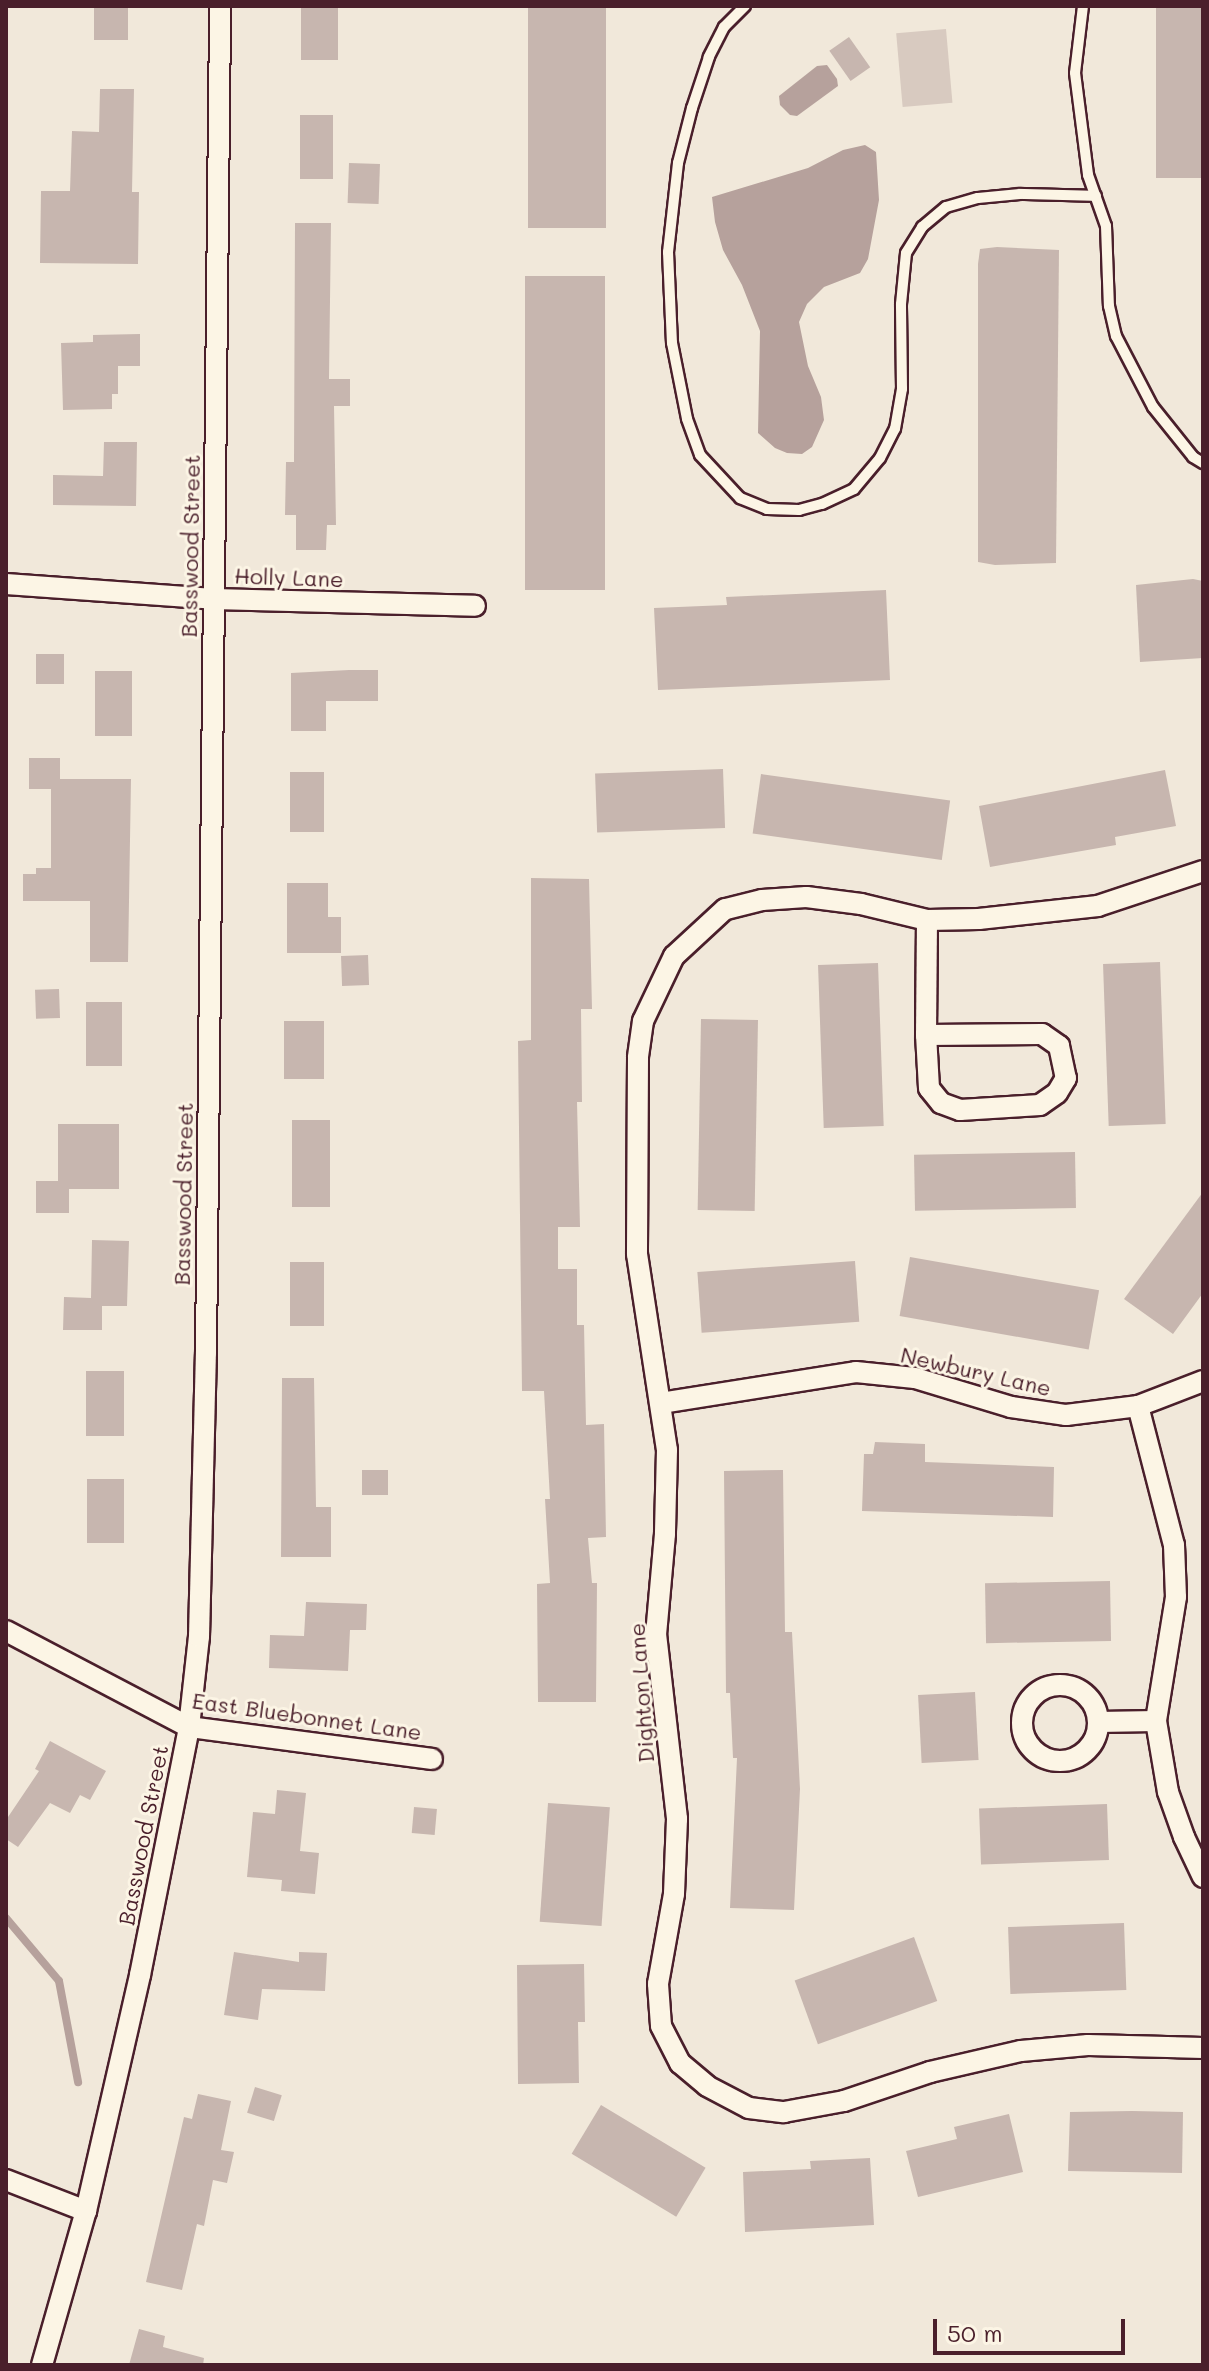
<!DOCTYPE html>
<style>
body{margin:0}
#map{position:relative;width:1209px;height:2371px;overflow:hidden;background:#f1e8da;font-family:Mali,sans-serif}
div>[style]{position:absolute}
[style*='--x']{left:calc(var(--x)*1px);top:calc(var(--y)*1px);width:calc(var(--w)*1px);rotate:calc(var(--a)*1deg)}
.green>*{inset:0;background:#d8cac0;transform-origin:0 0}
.water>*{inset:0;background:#b6a19c}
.stream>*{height:8px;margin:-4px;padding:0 4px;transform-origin:4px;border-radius:4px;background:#b6a19c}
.building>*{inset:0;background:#c7b6af;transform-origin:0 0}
.roads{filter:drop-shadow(2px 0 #4a1f2b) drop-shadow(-2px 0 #4a1f2b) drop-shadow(0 2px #4a1f2b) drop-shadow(0 -2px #4a1f2b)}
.lane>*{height:10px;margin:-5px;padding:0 5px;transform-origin:5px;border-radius:5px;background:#fcf5e5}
.street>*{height:20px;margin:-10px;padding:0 10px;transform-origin:10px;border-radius:10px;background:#fcf5e5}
.street>.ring{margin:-10px;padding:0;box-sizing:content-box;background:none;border:20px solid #fcf5e5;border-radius:50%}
span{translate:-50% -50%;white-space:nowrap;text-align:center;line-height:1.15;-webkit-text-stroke:6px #fcf5e5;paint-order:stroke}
.street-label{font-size:22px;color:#4a1f2b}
.frame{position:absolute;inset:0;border:8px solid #4a1f2b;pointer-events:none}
.scale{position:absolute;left:933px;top:2319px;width:192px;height:36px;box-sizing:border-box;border:4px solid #4a1f2b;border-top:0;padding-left:10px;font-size:24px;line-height:28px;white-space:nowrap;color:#4a1f2b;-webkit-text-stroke:6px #fcf5e5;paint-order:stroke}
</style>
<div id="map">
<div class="green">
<div style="left:946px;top:29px;width:74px;height:50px;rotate:85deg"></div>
</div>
<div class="water">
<div style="clip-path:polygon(827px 65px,837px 79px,838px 86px,797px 116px,790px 115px,780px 105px,779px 96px,817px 66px)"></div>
<div style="clip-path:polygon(865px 145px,876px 152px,879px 200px,868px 259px,860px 273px,824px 287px,807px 304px,799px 322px,808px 366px,821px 397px,824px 420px,812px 447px,802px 454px,787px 453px,775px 448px,758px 433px,760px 331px,742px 285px,723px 250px,715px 222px,712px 197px,808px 168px,843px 150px)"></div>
</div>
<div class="stream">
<div style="--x:6;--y:1918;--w:82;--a:49.9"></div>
<div style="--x:59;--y:1981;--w:103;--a:79.3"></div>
</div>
<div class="building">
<div style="left:94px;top:6px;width:34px;height:34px"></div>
<div style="left:301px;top:6px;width:37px;height:54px"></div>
<div style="left:528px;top:6px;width:78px;height:222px"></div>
<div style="left:1156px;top:6px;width:47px;height:172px"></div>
<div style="left:849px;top:37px;width:37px;height:24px;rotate:55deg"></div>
<div style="clip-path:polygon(100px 89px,134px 89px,132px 192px,139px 192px,138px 264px,40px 263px,41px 191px,70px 191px,72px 131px,99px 132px)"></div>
<div style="left:300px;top:115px;width:33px;height:64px"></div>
<div style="left:349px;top:163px;width:31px;height:40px;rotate:2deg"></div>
<div style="clip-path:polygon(295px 223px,331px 223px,329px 379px,350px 379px,350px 406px,334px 406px,336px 525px,327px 525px,326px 550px,296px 550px,296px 515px,285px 515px,286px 462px,294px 462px)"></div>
<div style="clip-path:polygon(997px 247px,1059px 250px,1056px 563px,995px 565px,978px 562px,978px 264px,980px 249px)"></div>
<div style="left:525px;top:276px;width:80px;height:314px"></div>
<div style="clip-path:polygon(140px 334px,140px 366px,118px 366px,118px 394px,112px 394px,112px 409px,63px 410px,61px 343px,93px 342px,93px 335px)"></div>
<div style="clip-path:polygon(104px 442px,137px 442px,136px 506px,53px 505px,53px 475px,103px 476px)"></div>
<div style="clip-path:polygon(1193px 579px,1203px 581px,1203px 658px,1140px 662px,1136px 585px)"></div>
<div style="clip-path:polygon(886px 590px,890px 680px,658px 690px,654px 608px,727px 605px,726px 597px)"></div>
<div style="left:36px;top:654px;width:28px;height:30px"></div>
<div style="clip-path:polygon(349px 670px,378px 670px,378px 701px,326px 701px,326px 731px,291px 731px,291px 673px)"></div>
<div style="left:95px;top:671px;width:37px;height:65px"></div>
<div style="clip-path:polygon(29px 758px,60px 758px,60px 779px,131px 779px,128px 962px,90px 962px,90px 901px,23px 901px,23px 874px,36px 874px,36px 868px,51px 868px,51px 789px,29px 789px)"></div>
<div style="left:723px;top:769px;width:59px;height:128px;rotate:88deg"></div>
<div style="clip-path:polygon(1165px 770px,1176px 826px,1115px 837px,1116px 845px,990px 867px,979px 806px)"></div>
<div style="left:290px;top:772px;width:34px;height:60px"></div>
<div style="left:761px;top:774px;width:191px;height:60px;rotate:8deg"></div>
<div style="clip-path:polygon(531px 878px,589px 879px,592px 1009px,581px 1009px,582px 1102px,577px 1102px,580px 1227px,558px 1227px,558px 1269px,577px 1269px,577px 1325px,584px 1325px,586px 1425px,604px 1424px,606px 1537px,588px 1538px,592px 1583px,597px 1583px,596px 1702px,538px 1702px,537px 1584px,550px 1583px,545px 1499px,550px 1499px,544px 1391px,522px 1391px,518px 1041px,531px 1040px)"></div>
<div style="clip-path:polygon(287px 883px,328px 883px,328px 917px,341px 917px,341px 953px,287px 953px)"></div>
<div style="left:368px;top:955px;width:30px;height:27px;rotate:88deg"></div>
<div style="left:1160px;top:962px;width:162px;height:57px;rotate:88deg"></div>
<div style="left:878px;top:963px;width:163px;height:60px;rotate:88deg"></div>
<div style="left:59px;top:989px;width:29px;height:24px;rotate:88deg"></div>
<div style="left:86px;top:1002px;width:36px;height:64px"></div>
<div style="left:701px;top:1019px;width:57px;height:191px;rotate:1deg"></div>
<div style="left:284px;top:1021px;width:40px;height:58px"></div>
<div style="left:292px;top:1120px;width:38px;height:87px"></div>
<div style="clip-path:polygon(58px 1124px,119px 1124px,119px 1189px,69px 1189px,69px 1213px,36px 1213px,36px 1181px,58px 1181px)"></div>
<div style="left:1075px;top:1152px;width:56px;height:161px;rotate:89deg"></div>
<div style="clip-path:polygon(1203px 1192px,1203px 1293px,1173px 1334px,1124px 1299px)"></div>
<div style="clip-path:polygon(92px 1240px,129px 1241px,127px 1306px,102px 1306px,102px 1330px,63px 1330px,64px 1297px,91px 1298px)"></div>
<div style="left:910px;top:1257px;width:192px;height:60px;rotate:10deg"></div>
<div style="left:855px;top:1261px;width:61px;height:158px;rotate:86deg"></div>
<div style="left:290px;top:1262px;width:34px;height:64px"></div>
<div style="left:86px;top:1371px;width:38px;height:65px"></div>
<div style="clip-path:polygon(282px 1378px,314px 1378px,316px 1507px,331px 1507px,331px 1557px,281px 1557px)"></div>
<div style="clip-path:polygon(875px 1442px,925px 1444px,925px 1462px,1054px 1467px,1053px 1517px,862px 1511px,864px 1454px,873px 1454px)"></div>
<div style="left:362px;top:1470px;width:26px;height:25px"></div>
<div style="clip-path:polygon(783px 1470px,785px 1632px,792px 1632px,800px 1789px,794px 1910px,730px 1908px,737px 1758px,733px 1758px,730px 1693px,726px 1693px,724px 1471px)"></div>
<div style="left:87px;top:1479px;width:37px;height:64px"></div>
<div style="left:1110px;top:1581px;width:60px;height:125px;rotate:89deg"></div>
<div style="clip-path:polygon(306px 1602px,367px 1604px,366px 1630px,350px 1630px,348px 1671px,269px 1668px,270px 1635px,304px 1636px)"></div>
<div style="left:975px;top:1692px;width:68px;height:57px;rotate:87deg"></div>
<div style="clip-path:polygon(50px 1741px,106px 1771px,90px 1800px,80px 1795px,70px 1813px,50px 1803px,18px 1847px,6px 1839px,6px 1820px,39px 1771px,35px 1769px)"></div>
<div style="clip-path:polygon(277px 1790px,306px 1793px,300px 1851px,319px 1853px,315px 1894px,281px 1891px,282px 1880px,247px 1877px,253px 1812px,275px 1814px)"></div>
<div style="left:548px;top:1803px;width:62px;height:119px;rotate:4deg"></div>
<div style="left:1107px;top:1804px;width:56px;height:128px;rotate:88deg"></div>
<div style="left:414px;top:1807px;width:23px;height:26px;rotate:5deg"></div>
<div style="left:1124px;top:1923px;width:67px;height:116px;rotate:88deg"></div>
<div style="left:914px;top:1937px;width:68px;height:127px;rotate:70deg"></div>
<div style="clip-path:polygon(234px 1952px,299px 1962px,299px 1952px,327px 1953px,325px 1991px,262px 1989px,258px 2020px,224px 2015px)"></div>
<div style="clip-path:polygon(584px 1964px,585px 2022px,578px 2022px,579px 2083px,518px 2084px,517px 1965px)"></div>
<div style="left:255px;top:2087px;width:28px;height:27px;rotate:17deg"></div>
<div style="clip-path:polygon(198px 2094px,231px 2101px,221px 2150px,234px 2152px,227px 2183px,213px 2180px,204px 2226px,197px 2224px,182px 2290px,146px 2282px,184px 2117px,192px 2119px)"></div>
<div style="left:601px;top:2105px;width:122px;height:57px;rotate:31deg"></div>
<div style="clip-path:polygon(1132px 2111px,1183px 2112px,1182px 2173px,1068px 2171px,1070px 2112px)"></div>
<div style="clip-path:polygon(1009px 2114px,1023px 2172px,918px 2197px,906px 2151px,957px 2139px,954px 2127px)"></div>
<div style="clip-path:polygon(870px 2158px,874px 2225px,745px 2232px,743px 2172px,811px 2169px,810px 2161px)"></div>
<div style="clip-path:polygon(139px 2329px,165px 2336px,163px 2347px,204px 2358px,203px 2365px,129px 2365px)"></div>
</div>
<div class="roads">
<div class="lane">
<div style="--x:745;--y:6;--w:30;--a:135"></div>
<div style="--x:724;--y:27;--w:34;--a:117"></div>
<div style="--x:709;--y:57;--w:54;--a:108.4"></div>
<div style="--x:692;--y:108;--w:57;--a:104.3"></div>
<div style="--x:678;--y:163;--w:90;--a:96.4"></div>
<div style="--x:668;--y:252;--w:91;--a:87.5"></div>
<div style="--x:672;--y:343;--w:77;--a:78.8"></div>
<div style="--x:687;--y:419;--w:38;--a:70"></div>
<div style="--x:700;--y:455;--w:59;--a:47.1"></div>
<div style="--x:740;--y:498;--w:29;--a:22"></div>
<div style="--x:767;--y:509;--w:32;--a:2"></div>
<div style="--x:799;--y:510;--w:24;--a:-15"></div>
<div style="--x:822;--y:504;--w:35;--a:-25"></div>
<div style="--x:854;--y:489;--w:40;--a:-50"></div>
<div style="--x:880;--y:458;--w:33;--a:-63"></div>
<div style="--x:895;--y:429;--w:41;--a:-80.1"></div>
<div style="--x:902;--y:389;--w:85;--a:-90.7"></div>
<div style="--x:901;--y:304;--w:51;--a:-84.4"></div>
<div style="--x:906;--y:253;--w:31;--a:-58"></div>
<div style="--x:922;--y:227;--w:31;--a:-40"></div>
<div style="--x:946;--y:207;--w:33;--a:-16"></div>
<div style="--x:978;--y:198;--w:42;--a:-5.4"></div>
<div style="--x:1020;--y:194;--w:76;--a:1.5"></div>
<div style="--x:1083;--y:6;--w:67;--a:96.8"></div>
<div style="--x:1075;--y:73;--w:103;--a:82.7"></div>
<div style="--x:1088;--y:175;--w:54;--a:70.6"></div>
<div style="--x:1106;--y:226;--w:80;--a:87.9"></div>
<div style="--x:1109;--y:306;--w:31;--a:77"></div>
<div style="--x:1116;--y:336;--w:80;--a:62.5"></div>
<div style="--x:1153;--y:407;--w:64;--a:51.3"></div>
<div style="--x:1193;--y:457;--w:12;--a:31"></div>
</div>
<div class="street">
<div style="--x:6;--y:584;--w:208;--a:4.1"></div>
<div style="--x:213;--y:599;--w:262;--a:1.5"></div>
<div style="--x:1203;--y:871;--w:111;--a:161.6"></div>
<div style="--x:1098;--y:906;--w:120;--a:173.8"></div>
<div style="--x:979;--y:919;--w:52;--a:178.9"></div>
<div style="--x:927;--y:920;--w:68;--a:-166.4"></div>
<div style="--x:861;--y:904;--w:55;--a:-172.7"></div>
<div style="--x:806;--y:897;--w:44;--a:176.1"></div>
<div style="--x:762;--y:900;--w:38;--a:166"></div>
<div style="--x:725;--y:909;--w:69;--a:137.3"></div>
<div style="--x:674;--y:956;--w:72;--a:115.5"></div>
<div style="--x:643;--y:1021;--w:37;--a:98"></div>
<div style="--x:638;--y:1058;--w:196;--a:90.3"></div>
<div style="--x:637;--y:1254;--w:198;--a:81.3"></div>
<div style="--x:667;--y:1450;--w:84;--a:91.4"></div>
<div style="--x:665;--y:1534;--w:100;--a:95.1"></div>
<div style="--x:656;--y:1634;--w:186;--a:83.5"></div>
<div style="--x:677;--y:1819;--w:75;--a:92.3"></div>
<div style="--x:674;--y:1894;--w:91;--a:100.1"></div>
<div style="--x:658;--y:1984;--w:42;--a:85.9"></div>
<div style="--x:661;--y:2026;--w:42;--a:62.8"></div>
<div style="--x:680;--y:2063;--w:35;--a:40"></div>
<div style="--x:707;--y:2086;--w:47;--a:27.6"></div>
<div style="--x:749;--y:2108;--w:35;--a:7"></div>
<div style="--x:784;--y:2112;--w:61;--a:-10.4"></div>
<div style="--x:844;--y:2101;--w:91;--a:-18.6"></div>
<div style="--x:930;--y:2072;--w:93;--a:-13"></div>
<div style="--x:1021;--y:2051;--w:67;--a:-5.1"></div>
<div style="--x:1088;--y:2045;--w:115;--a:1.5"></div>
<div style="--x:926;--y:1035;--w:116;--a:-0.5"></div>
<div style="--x:1042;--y:1034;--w:21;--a:35"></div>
<div style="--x:1059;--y:1046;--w:33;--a:78"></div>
<div style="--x:1066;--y:1078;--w:17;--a:121"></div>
<div style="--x:1057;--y:1093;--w:21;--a:145"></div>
<div style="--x:1040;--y:1105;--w:80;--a:176.4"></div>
<div style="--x:960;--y:1110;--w:20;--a:-160"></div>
<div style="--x:941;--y:1103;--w:19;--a:-129"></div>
<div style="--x:929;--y:1088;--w:53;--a:-93.2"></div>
<div style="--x:926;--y:1035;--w:115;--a:-89.5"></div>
<div style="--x:661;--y:1403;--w:197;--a:-9"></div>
<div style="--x:856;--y:1372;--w:59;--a:5.8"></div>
<div style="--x:915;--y:1378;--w:100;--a:16.8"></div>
<div style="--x:1011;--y:1407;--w:56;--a:8.3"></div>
<div style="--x:1066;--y:1415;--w:73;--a:-7.1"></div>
<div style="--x:1138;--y:1406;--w:70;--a:-21"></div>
<div style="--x:1138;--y:1406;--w:144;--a:75.5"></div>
<div style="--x:1174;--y:1545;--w:52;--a:87.8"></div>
<div style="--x:1176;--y:1597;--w:126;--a:99.2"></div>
<div style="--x:1156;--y:1721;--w:72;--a:80.4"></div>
<div style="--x:1168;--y:1792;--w:48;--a:70.4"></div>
<div style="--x:1184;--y:1837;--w:44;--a:64.6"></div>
<div style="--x:6;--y:1631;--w:207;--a:27.7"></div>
<div style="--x:189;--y:1727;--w:245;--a:7.5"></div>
<div class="ring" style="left:1022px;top:1685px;width:56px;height:56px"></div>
<div style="--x:1098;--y:1722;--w:58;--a:-1"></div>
<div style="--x:6;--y:2180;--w:86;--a:21.2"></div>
<div style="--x:42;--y:2365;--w:160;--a:-74.1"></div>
<div style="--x:86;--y:2211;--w:242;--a:-77.1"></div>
<div style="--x:140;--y:1975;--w:253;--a:-78.8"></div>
<div style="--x:189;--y:1727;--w:91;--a:-83.7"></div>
<div style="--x:199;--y:1637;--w:284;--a:-88.6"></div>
<div style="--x:206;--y:1353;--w:1347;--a:-89.4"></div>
</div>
</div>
<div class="street-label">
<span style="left:190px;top:546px;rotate:-89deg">Basswood Street</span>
<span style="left:289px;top:577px;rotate:2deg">Holly Lane</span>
<span style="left:183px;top:1194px;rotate:-89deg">Basswood Street</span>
<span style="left:976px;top:1371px;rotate:13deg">Newbury Lane</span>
<span style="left:641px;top:1693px;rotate:-94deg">Dighton Lane</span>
<span style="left:307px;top:1716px;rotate:8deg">East Bluebonnet Lane</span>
<span style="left:143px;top:1835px;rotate:-79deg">Basswood Street</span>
</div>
<div class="frame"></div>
<div class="scale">50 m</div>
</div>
